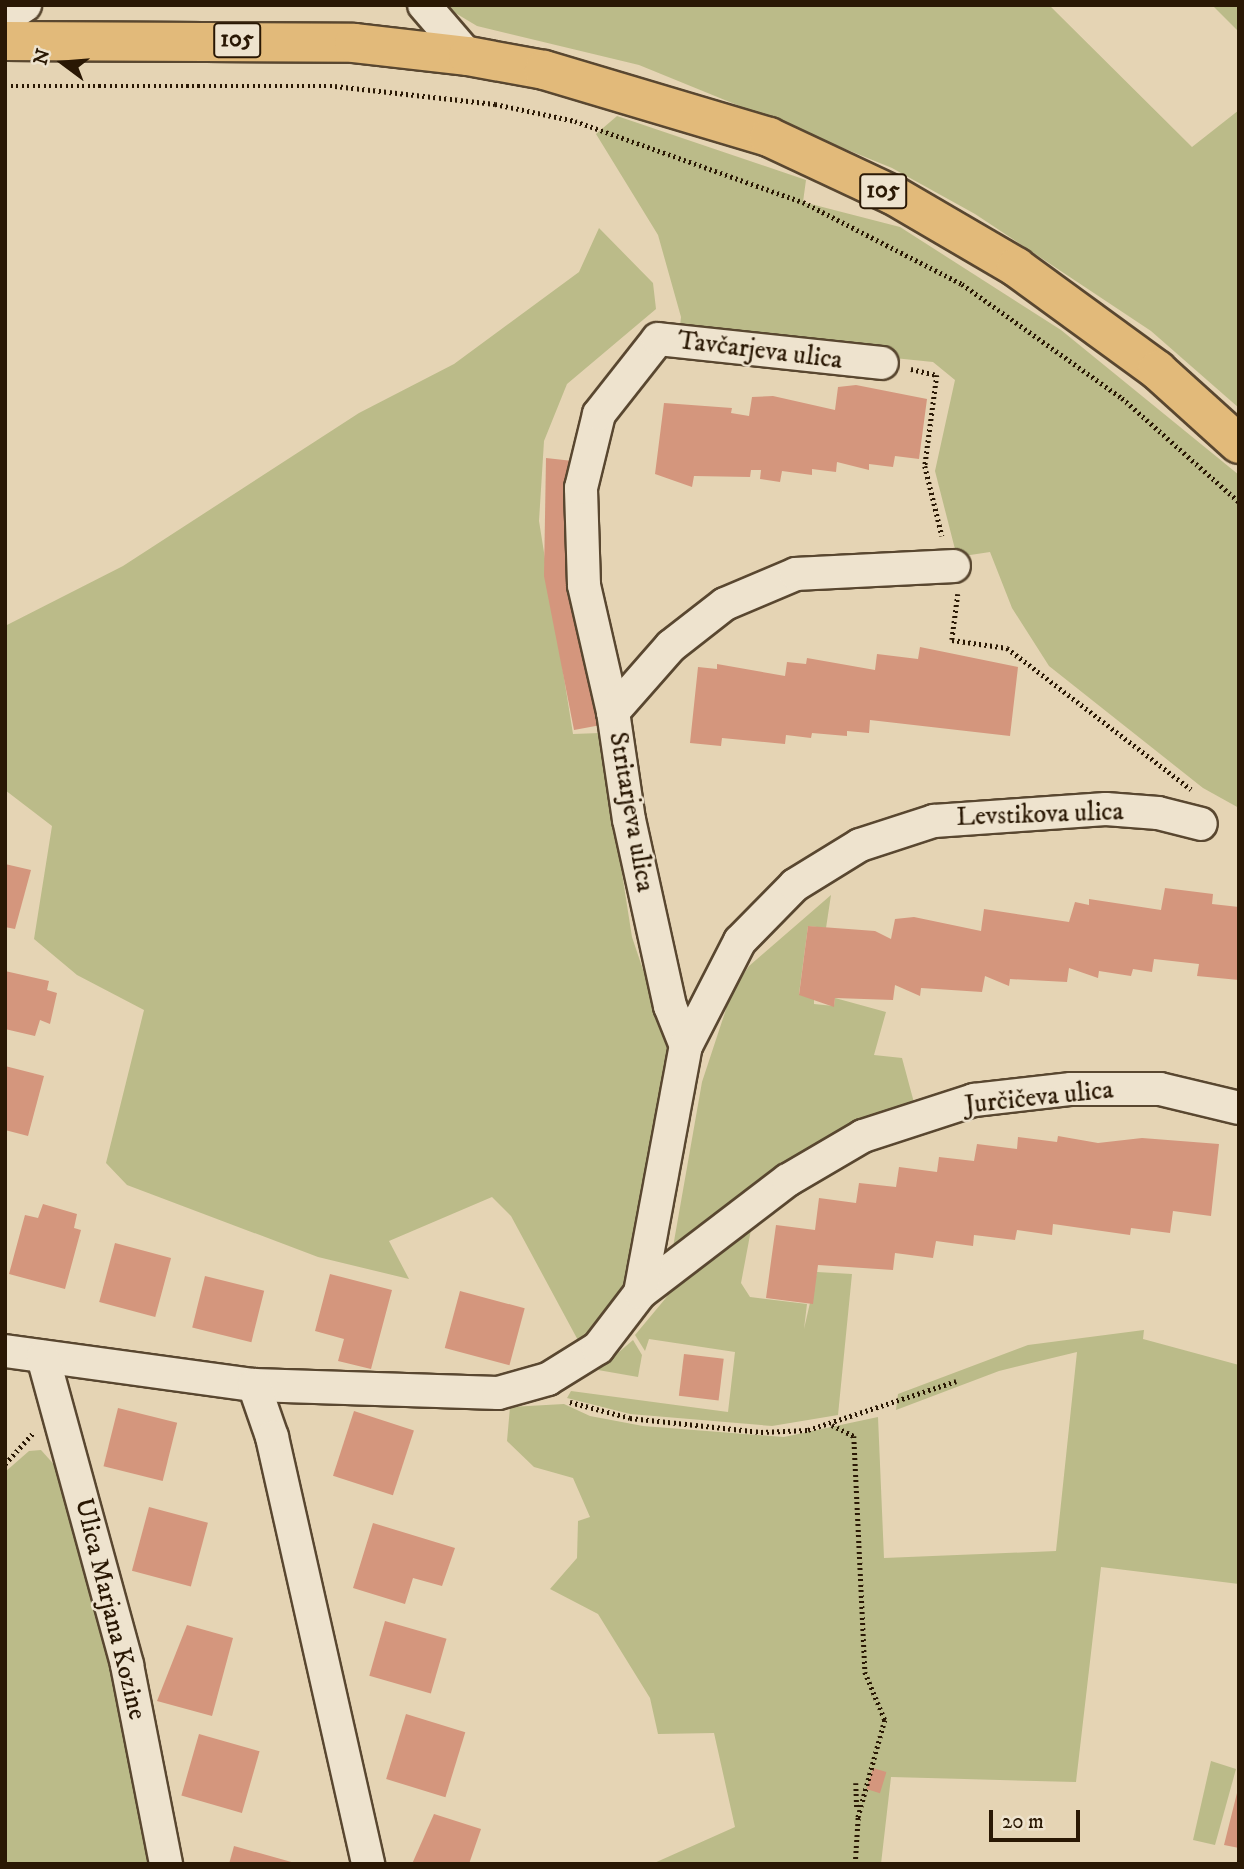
<!DOCTYPE html>
<meta charset="utf-8">
<style>
body{margin:0}
#map{position:relative;width:1244px;height:1869px;overflow:hidden;background:#e5d4b4;font-family:"IM FELL DW Pica",serif}
div>[style]{position:absolute}
[style*='--x']{left:calc(var(--x)*1px);top:calc(var(--y)*1px);width:calc(var(--w)*1px);rotate:calc(var(--a)*1deg)}
.green>*{inset:0;background:#bbbb89}
.building>*{inset:0;background:#d4967d;transform-origin:0 0}
.path>*{height:4.5px;margin-top:-2.25px;transform-origin:0;background:repeating-linear-gradient(90deg,#2a1804 0 2px,transparent 0 5.5px)}
.roads{filter:drop-shadow(2px 0 #594730) drop-shadow(-2px 0 #594730) drop-shadow(0 2px #594730) drop-shadow(0 -2px #594730)}
.minor>*{height:32px;margin:-16px;padding:0 16px;transform-origin:16px;border-radius:16px;background:#eee3ce}
.major>*{height:38px;margin:-19px;padding:0 19px;transform-origin:19px;border-radius:19px;background:#e2ba7a}
span{translate:-50% -50%;white-space:nowrap;text-align:center;line-height:1.15;-webkit-text-stroke:5px #eee3ce;paint-order:stroke}
.shield-label span{padding:2px 5px;background:#eee3ce;border:2px solid;border-radius:5px;-webkit-text-stroke-width:0}
.shield-label{font-size:24px;color:#2a1804;font-weight:700}
.street-label{font-size:26px;color:#2a1804}
.frame{position:absolute;inset:0;border:7px solid #2a1804;pointer-events:none}
.north{position:absolute;left:28px;top:28px;width:70px;height:70px;-webkit-text-stroke:5px #eee3ce;paint-order:stroke;rotate:286deg;font-size:19px;font-weight:700;line-height:28px;text-align:center;color:#2a1804}
.north::after{content:'';display:block;margin:auto;width:24px;height:32px;background:#2a1804;clip-path:polygon(50% 0,100% 100%,50% 72%,0 100%)}
.scale{position:absolute;left:989px;top:1810px;width:91px;height:32px;box-sizing:border-box;border:4px solid #2a1804;border-top:0;padding-left:9px;font-size:21px;line-height:24px;white-space:nowrap;color:#2a1804;-webkit-text-stroke:5px #eee3ce;paint-order:stroke}
</style>
<div id="map">
<div class="green">
<div style="clip-path:polygon(442px 5px,1049px 5px,1192px 147px,1239px 110px,1239px 408px,1151px 331px,975px 214px,892px 168px,639px 65px,477px 26px)"></div>
<div style="clip-path:polygon(1212px 5px,1239px 5px,1239px 32px)"></div>
<div style="clip-path:polygon(617px 116px,806px 180px,803px 202px,900px 227px,1061px 330px,1239px 475px,1239px 808px,1203px 788px,1049px 666px,1012px 608px,990px 552px,957px 557px,935px 471px,955px 380px,933px 362px,679px 336px,681px 317px,658px 235px,596px 134px)"></div>
<div style="clip-path:polygon(599px 228px,653px 283px,656px 309px,567px 384px,544px 441px,539px 521px,573px 734px,600px 733px,632px 937px,669px 1047px,636px 1248px,620px 1300px,580px 1344px,511px 1216px,492px 1197px,389px 1241px,409px 1279px,318px 1257px,127px 1185px,106px 1163px,144px 1010px,77px 975px,34px 939px,52px 826px,5px 790px,5px 626px,123px 566px,359px 413px,454px 364px,579px 272px)"></div>
<div style="clip-path:polygon(831px 895px,826px 928px,808px 926px,799px 994px,814px 997px,814px 1004px,834px 1006px,835px 998px,886px 1012px,874px 1055px,902px 1058px,916px 1110px,792px 1168px,673px 1247px,702px 1082px,732px 991px,749px 966px)"></div>
<div style="clip-path:polygon(753px 1219px,741px 1283px,750px 1297px,807px 1304px,804px 1329px,817px 1272px,852px 1274px,838px 1415px,772px 1426px,630px 1414px,567px 1398px,571px 1391px,728px 1412px,735px 1352px,649px 1339px,645px 1351px,635px 1335px,670px 1293px)"></div>
<div style="clip-path:polygon(1144px 1330px,1143px 1339px,1239px 1365px,1239px 1584px,1101px 1567px,1076px 1782px,891px 1777px,881px 1864px,652px 1864px,735px 1827px,714px 1733px,658px 1734px,650px 1698px,598px 1614px,550px 1589px,577px 1558px,578px 1521px,590px 1517px,573px 1478px,534px 1467px,507px 1441px,510px 1407px,564px 1404px,590px 1416px,643px 1426px,784px 1437px,878px 1417px,884px 1558px,1056px 1551px,1077px 1352px,999px 1371px,896px 1410px,898px 1394px,1028px 1345px)"></div>
<div style="clip-path:polygon(633px 1340px,642px 1355px,638px 1377px,598px 1370px)"></div>
<div style="clip-path:polygon(41px 1450px,67px 1479px,115px 1654px,149px 1864px,5px 1864px,5px 1472px,29px 1451px)"></div>
<div style="clip-path:polygon(1211px 1761px,1236px 1769px,1215px 1845px,1193px 1840px)"></div>
</div>
<div class="building">
<div style="clip-path:polygon(856px 385px,927px 399px,919px 459px,895px 456px,893px 467px,869px 464px,869px 470px,837px 462px,836px 472px,812px 469px,812px 475px,782px 471px,780px 482px,760px 479px,761px 470px,751px 470px,750px 477px,694px 476px,692px 487px,655px 474px,664px 403px,732px 408px,731px 413px,749px 416px,752px 397px,773px 396px,835px 410px,838px 387px)"></div>
<div style="clip-path:polygon(546px 458px,573px 461px,601px 725px,574px 730px,544px 576px)"></div>
<div style="clip-path:polygon(920px 647px,1018px 667px,1010px 736px,870px 720px,869px 733px,847px 731px,847px 736px,812px 733px,811px 738px,786px 735px,785px 744px,722px 738px,721px 746px,690px 743px,698px 667px,717px 669px,717px 664px,785px 676px,787px 662px,806px 664px,807px 658px,875px 670px,877px 654px,918px 659px)"></div>
<div style="clip-path:polygon(5px 864px,31px 870px,15px 929px,5px 927px)"></div>
<div style="clip-path:polygon(1165px 888px,1213px 894px,1212px 904px,1239px 907px,1239px 980px,1197px 976px,1199px 964px,1154px 959px,1152px 972px,1133px 969px,1131px 976px,1099px 971px,1098px 978px,1069px 968px,1067px 982px,1010px 979px,1009px 986px,985px 976px,982px 992px,921px 988px,920px 996px,895px 985px,893px 1000px,835px 998px,834px 1007px,799px 995px,808px 926px,875px 931px,891px 939px,895px 919px,914px 917px,981px 931px,984px 909px,1069px 922px,1075px 902px,1089px 905px,1089px 899px,1161px 910px)"></div>
<div style="clip-path:polygon(5px 971px,49px 981px,47px 990px,57px 993px,50px 1024px,40px 1020px,35px 1036px,5px 1029px)"></div>
<div style="clip-path:polygon(5px 1066px,44px 1076px,28px 1136px,5px 1130px)"></div>
<div style="clip-path:polygon(1058px 1136px,1098px 1143px,1142px 1138px,1219px 1144px,1211px 1216px,1173px 1211px,1170px 1233px,1131px 1228px,1130px 1235px,1053px 1224px,1052px 1235px,1017px 1230px,1015px 1240px,974px 1235px,973px 1246px,936px 1241px,933px 1258px,895px 1253px,893px 1270px,818px 1265px,813px 1304px,766px 1298px,776px 1225px,815px 1230px,819px 1198px,856px 1203px,859px 1183px,896px 1187px,899px 1167px,937px 1172px,939px 1157px,974px 1161px,977px 1144px,1017px 1149px,1018px 1137px,1057px 1142px)"></div>
<div style="clip-path:polygon(43px 1204px,77px 1214px,74px 1228px,81px 1230px,65px 1289px,9px 1274px,25px 1215px,38px 1218px)"></div>
<div style="left:115px;top:1243px;width:58px;height:61px;rotate:15deg"></div>
<div style="clip-path:polygon(330px 1274px,392px 1290px,371px 1369px,338px 1361px,344px 1339px,315px 1331px)"></div>
<div style="left:205px;top:1276px;width:61px;height:53px;rotate:14deg"></div>
<div style="left:460px;top:1291px;width:67px;height:59px;rotate:15deg"></div>
<div style="left:684px;top:1354px;width:40px;height:42px;rotate:7deg"></div>
<div style="left:118px;top:1408px;width:61px;height:60px;rotate:14deg"></div>
<div style="left:354px;top:1411px;width:63px;height:68px;rotate:18deg"></div>
<div style="left:149px;top:1507px;width:61px;height:66px;rotate:15deg"></div>
<div style="clip-path:polygon(373px 1523px,455px 1548px,442px 1586px,413px 1578px,405px 1604px,353px 1588px)"></div>
<div style="left:385px;top:1621px;width:64px;height:57px;rotate:16deg"></div>
<div style="clip-path:polygon(187px 1625px,233px 1638px,212px 1716px,157px 1701px)"></div>
<div style="left:406px;top:1714px;width:62px;height:68px;rotate:17deg"></div>
<div style="left:199px;top:1734px;width:63px;height:64px;rotate:16deg"></div>
<div style="left:873px;top:1768px;width:14px;height:22px;rotate:17deg"></div>
<div style="clip-path:polygon(1238px 1789px,1239px 1789px,1239px 1848px,1224px 1845px)"></div>
<div style="clip-path:polygon(434px 1814px,481px 1829px,469px 1864px,412px 1864px)"></div>
<div style="clip-path:polygon(234px 1846px,295px 1863px,295px 1864px,229px 1864px)"></div>
</div>
<div class="path">
<div style="--x:5;--y:86;--w:330;--a:0"></div>
<div style="--x:335;--y:86;--w:161;--a:6.4"></div>
<div style="--x:495;--y:104;--w:82;--a:12"></div>
<div style="--x:575;--y:121;--w:242;--a:19.6"></div>
<div style="--x:803;--y:202;--w:179;--a:27.3"></div>
<div style="--x:962;--y:284;--w:196;--a:35.5"></div>
<div style="--x:1122;--y:398;--w:157;--a:41.6"></div>
<div style="--x:911;--y:369;--w:27;--a:13"></div>
<div style="--x:937;--y:375;--w:92;--a:97.5"></div>
<div style="--x:925;--y:466;--w:72;--a:76.3"></div>
<div style="--x:958;--y:594;--w:46;--a:97.4"></div>
<div style="--x:952;--y:640;--w:56;--a:8.3"></div>
<div style="--x:1007;--y:648;--w:232;--a:37.5"></div>
<div style="--x:570;--y:1402;--w:62;--a:14.9"></div>
<div style="--x:630;--y:1418;--w:132;--a:6.1"></div>
<div style="--x:761;--y:1432;--w:47;--a:-2.4"></div>
<div style="--x:808;--y:1430;--w:156;--a:-18.3"></div>
<div style="--x:832;--y:1425;--w:25;--a:27"></div>
<div style="--x:854;--y:1436;--w:236;--a:87.3"></div>
<div style="--x:865;--y:1672;--w:52;--a:67.4"></div>
<div style="--x:885;--y:1720;--w:102;--a:105.4"></div>
<div style="--x:5;--y:1464;--w:42;--a:-47.9"></div>
<div style="--x:856;--y:1783;--w:24;--a:88"></div>
<div style="--x:855;--y:1864;--w:48;--a:-86.4"></div>
</div>
<div class="roads">
<div class="minor">
<div style="--x:424;--y:5;--w:67;--a:49.2"></div>
<div style="--x:5;--y:18;--w:24;--a:-33"></div>
<div style="--x:613;--y:712;--w:130;--a:-102.9"></div>
<div style="--x:584;--y:585;--w:97;--a:-91.8"></div>
<div style="--x:581;--y:488;--w:76;--a:-76.3"></div>
<div style="--x:599;--y:414;--w:95;--a:-51.8"></div>
<div style="--x:658;--y:339;--w:225;--a:6.1"></div>
<div style="--x:686;--y:1046;--w:43;--a:-111.8"></div>
<div style="--x:670;--y:1006;--w:190;--a:-102.4"></div>
<div style="--x:629;--y:820;--w:109;--a:-98.4"></div>
<div style="--x:613;--y:712;--w:88;--a:-48.7"></div>
<div style="--x:671;--y:646;--w:68;--a:-37.9"></div>
<div style="--x:725;--y:604;--w:77;--a:-22.9"></div>
<div style="--x:796;--y:574;--w:158;--a:-2.9"></div>
<div style="--x:640;--y:1293;--w:186;--a:-37.4"></div>
<div style="--x:788;--y:1180;--w:87;--a:-30.4"></div>
<div style="--x:863;--y:1136;--w:117;--a:-18"></div>
<div style="--x:974;--y:1100;--w:98;--a:-6.5"></div>
<div style="--x:1071;--y:1089;--w:89;--a:0"></div>
<div style="--x:1160;--y:1089;--w:81;--a:13.5"></div>
<div style="--x:5;--y:1351;--w:251;--a:7.8"></div>
<div style="--x:254;--y:1385;--w:244;--a:1.9"></div>
<div style="--x:498;--y:1393;--w:52;--a:-15.6"></div>
<div style="--x:548;--y:1379;--w:59;--a:-31.8"></div>
<div style="--x:598;--y:1348;--w:69;--a:-52.6"></div>
<div style="--x:640;--y:1293;--w:251;--a:-79.5"></div>
<div style="--x:686;--y:1046;--w:118;--a:-62.8"></div>
<div style="--x:740;--y:941;--w:78;--a:-45.5"></div>
<div style="--x:795;--y:885;--w:76;--a:-31.6"></div>
<div style="--x:860;--y:845;--w:78;--a:-18"></div>
<div style="--x:934;--y:821;--w:172;--a:-4"></div>
<div style="--x:1106;--y:809;--w:52;--a:4.4"></div>
<div style="--x:1158;--y:813;--w:44;--a:14.3"></div>
<div style="--x:43;--y:1357;--w:319;--a:74.7"></div>
<div style="--x:127;--y:1665;--w:203;--a:78.9"></div>
<div style="--x:254;--y:1385;--w:55;--a:70.9"></div>
<div style="--x:272;--y:1437;--w:438;--a:77.3"></div>
</div>
<div class="major">
<div style="--x:5;--y:41;--w:349;--a:0.3"></div>
<div style="--x:354;--y:43;--w:115;--a:6.5"></div>
<div style="--x:468;--y:56;--w:77;--a:10.4"></div>
<div style="--x:544;--y:70;--w:235;--a:16.6"></div>
<div style="--x:769;--y:137;--w:137;--a:25.1"></div>
<div style="--x:893;--y:195;--w:143;--a:30.3"></div>
<div style="--x:1016;--y:267;--w:175;--a:36.1"></div>
<div style="--x:1157;--y:370;--w:110;--a:42.1"></div>
</div>
</div>
<div class="shield-label">
<span style="left:237px;top:40px">105</span>
<span style="left:883px;top:191px">105</span>
</div>
<div class="street-label">
<span style="left:760px;top:351px;rotate:7deg">Tavčarjeva ulica</span>
<span style="left:631px;top:812px;rotate:80deg">Stritarjeva ulica</span>
<span style="left:1040px;top:815px;rotate:-2deg">Levstikova ulica</span>
<span style="left:1039px;top:1098px;rotate:-6deg">Jurčičeva ulica</span>
<span style="left:110px;top:1609px;rotate:76deg">Ulica Marjana Kozine</span>
</div>
<div class="frame"></div>
<div class="north">N</div>
<div class="scale">20 m</div>
</div>
